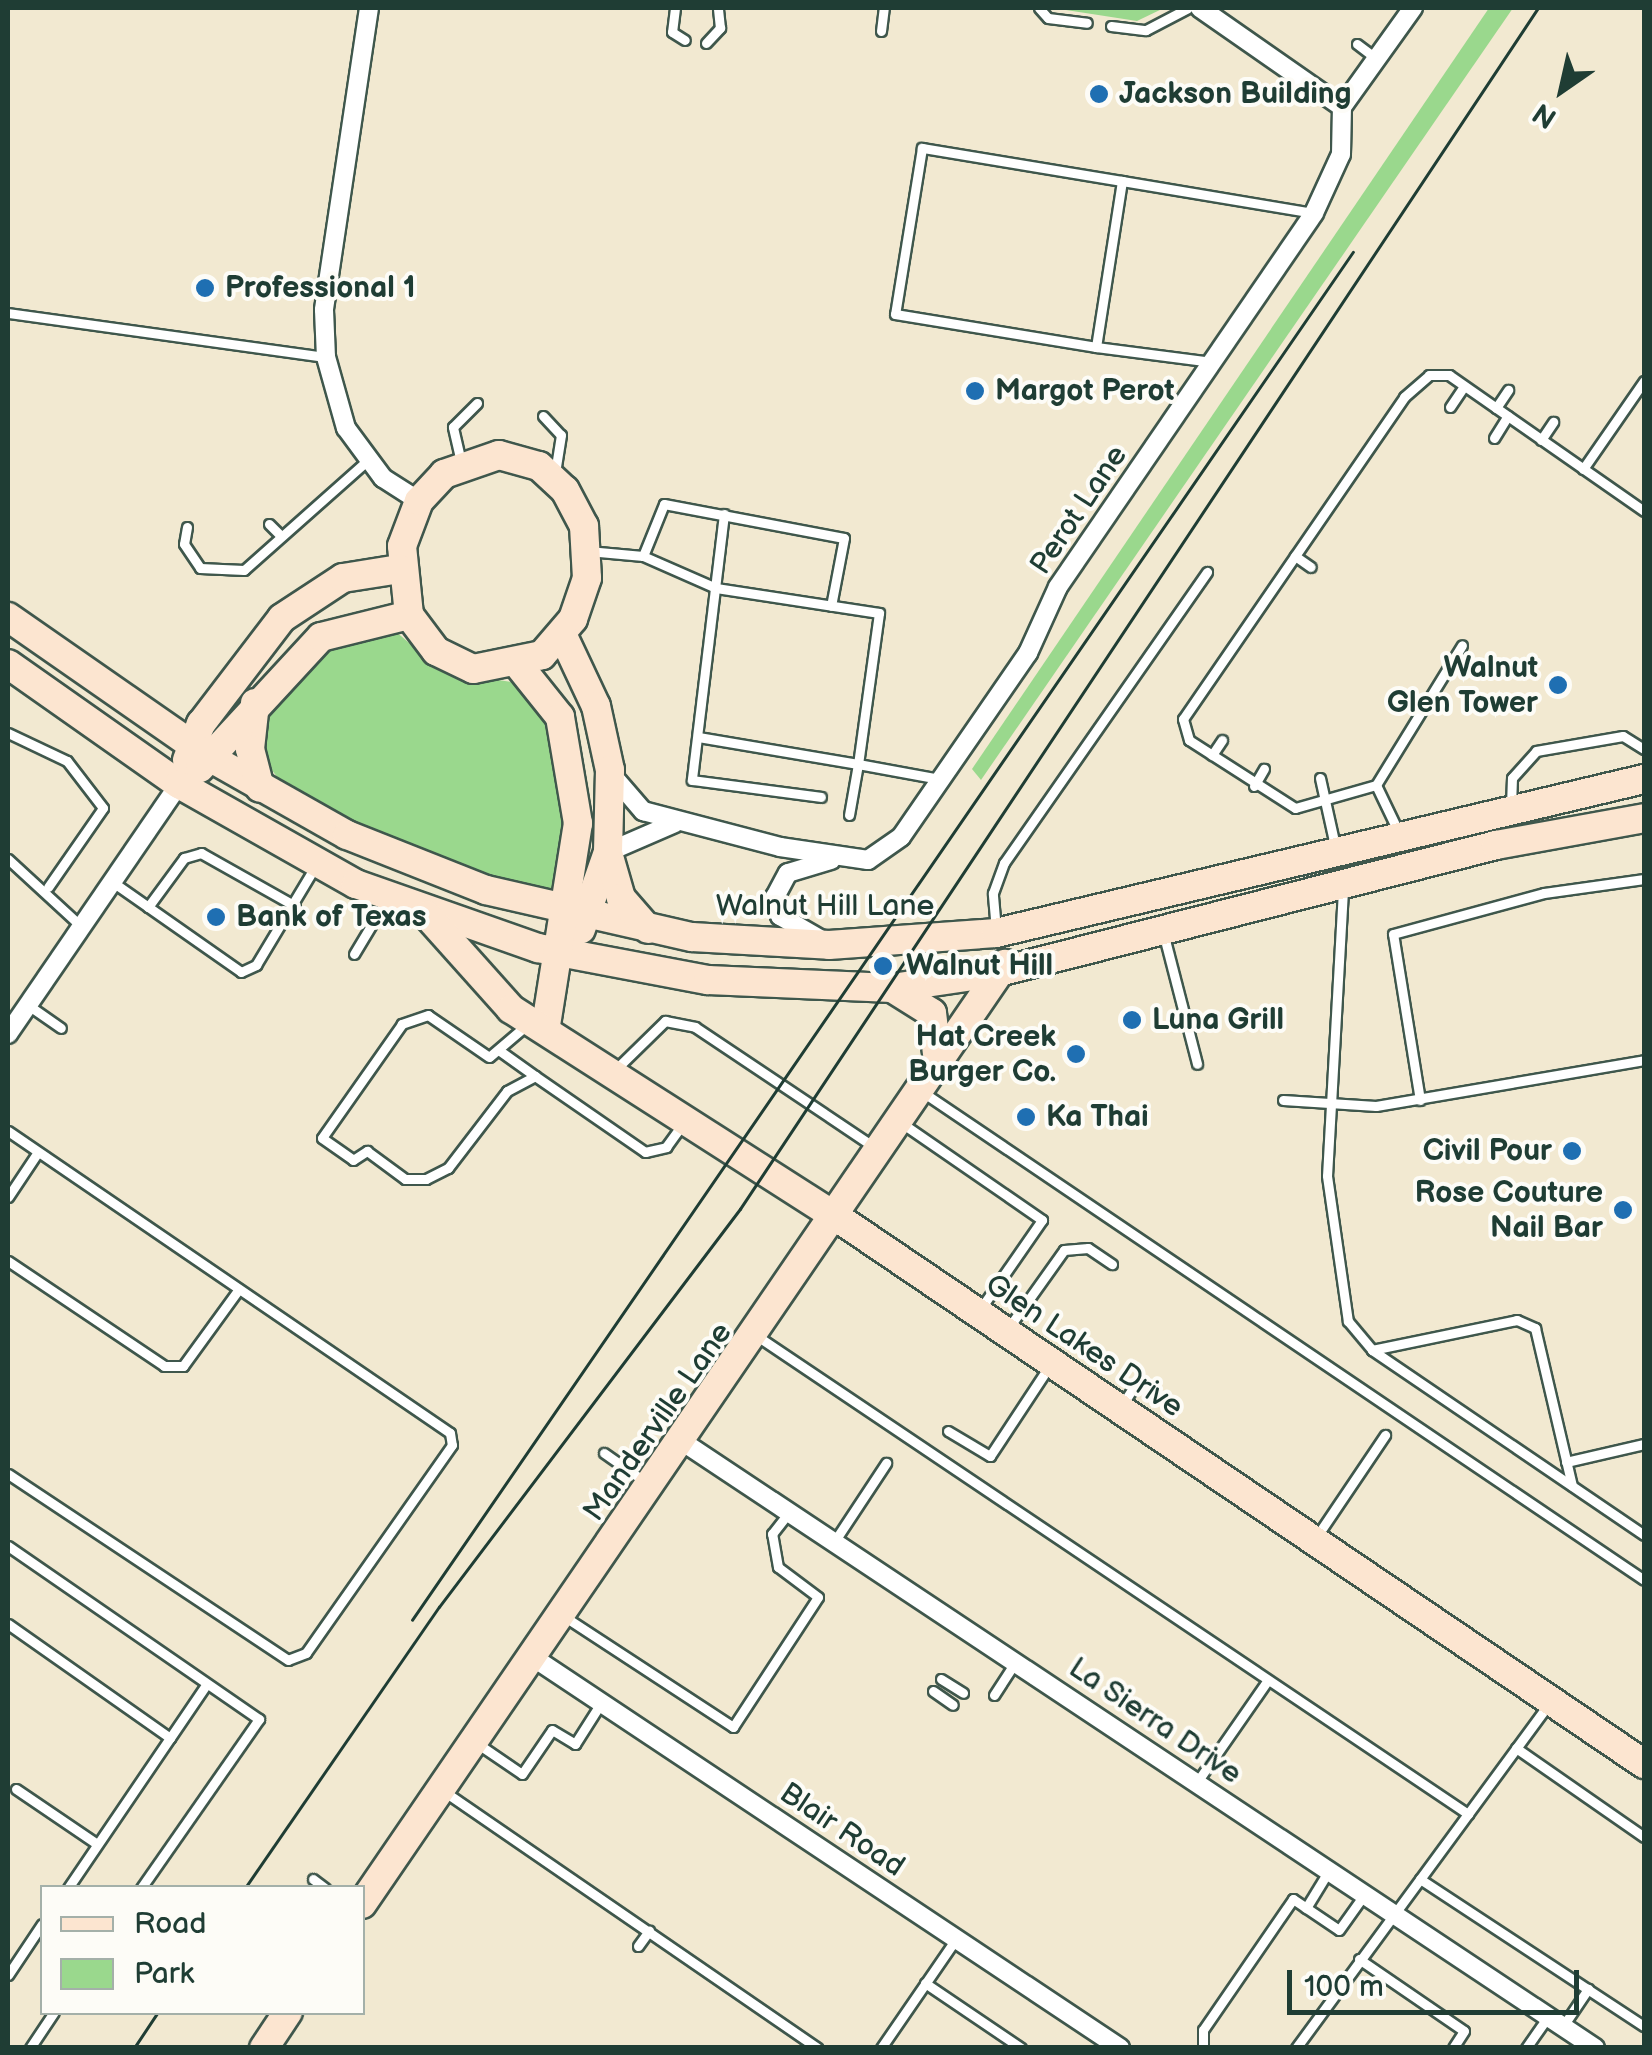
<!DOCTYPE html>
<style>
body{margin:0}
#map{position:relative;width:1652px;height:2055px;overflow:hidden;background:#f2e9d1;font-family:"Balsamiq Sans",sans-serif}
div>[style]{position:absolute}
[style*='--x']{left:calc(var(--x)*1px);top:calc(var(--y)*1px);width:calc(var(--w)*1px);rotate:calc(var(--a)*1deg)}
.green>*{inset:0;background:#9ad88d}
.roads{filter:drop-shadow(2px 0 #3f574c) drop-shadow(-2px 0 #3f574c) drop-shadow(0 2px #3f574c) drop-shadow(0 -2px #3f574c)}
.lane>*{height:9px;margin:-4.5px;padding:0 4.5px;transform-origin:4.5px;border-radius:4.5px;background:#fff}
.street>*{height:18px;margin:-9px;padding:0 9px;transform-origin:9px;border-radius:9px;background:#fff}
.secondary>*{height:28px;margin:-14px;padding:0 14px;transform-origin:14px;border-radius:14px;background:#fce5d0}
.tram>*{height:2.5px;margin:-1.25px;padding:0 1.25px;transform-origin:1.25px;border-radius:1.25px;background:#1f3d34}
.dots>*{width:28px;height:28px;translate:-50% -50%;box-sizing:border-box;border:5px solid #fdfcf7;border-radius:50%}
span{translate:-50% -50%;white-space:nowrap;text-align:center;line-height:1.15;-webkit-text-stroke:8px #fdfcf7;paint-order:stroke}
.poi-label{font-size:30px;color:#1f3d34;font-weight:700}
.left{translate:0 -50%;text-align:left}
.right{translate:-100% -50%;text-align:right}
.street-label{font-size:30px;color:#1f3d34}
.frame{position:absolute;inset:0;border:10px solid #1f3d34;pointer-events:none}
.legend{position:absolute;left:40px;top:1885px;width:325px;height:130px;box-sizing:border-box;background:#fdfcf7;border:2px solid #a4b0a9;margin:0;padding:12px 18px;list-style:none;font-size:30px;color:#1f3d34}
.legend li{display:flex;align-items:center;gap:20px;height:50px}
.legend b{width:50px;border:2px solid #a4b0a9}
.north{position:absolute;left:1512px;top:40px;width:100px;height:100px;-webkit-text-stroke:8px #fdfcf7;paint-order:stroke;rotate:214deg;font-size:28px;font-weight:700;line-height:40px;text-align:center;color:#1f3d34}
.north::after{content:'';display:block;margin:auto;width:35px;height:45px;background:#1f3d34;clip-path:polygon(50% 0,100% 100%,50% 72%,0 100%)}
.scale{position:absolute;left:1287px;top:1970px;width:292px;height:45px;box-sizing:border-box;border:5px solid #1f3d34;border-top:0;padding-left:12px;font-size:30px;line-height:35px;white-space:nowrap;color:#1f3d34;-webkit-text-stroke:8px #fdfcf7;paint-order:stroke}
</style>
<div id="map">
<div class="green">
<div style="clip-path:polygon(1053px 8px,1164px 8px,1137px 21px)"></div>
<div style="clip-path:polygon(1489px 8px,1513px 8px,981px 780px,972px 769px)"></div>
<div style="clip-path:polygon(394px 630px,443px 672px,519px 683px,546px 712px,566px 812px,555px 901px,351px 824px,280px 781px,263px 758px,263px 720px,327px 648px)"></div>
</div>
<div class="roads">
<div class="lane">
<div style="--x:675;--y:8;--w:24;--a:97"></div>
<div style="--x:672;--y:32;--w:15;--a:32"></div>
<div style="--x:1039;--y:8;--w:13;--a:48"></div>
<div style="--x:1048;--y:18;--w:39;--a:7"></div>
<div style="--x:1111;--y:26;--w:35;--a:7"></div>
<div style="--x:1146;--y:30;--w:47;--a:-27.6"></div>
<div style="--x:881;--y:31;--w:23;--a:-83"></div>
<div style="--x:706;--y:43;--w:21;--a:-47"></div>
<div style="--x:720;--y:28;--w:20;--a:-96"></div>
<div style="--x:1357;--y:44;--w:25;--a:37"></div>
<div style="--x:1122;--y:181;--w:195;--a:9.5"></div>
<div style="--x:8;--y:313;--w:321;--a:7.9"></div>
<div style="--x:1096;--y:347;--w:168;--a:-81.1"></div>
<div style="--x:1122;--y:181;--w:203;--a:-170.6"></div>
<div style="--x:922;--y:148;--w:168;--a:99.2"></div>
<div style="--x:895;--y:314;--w:204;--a:9.3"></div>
<div style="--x:1096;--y:347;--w:117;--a:7.4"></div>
<div style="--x:1450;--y:407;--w:25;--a:-56"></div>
<div style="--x:1496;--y:408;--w:22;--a:-56"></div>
<div style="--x:543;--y:416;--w:26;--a:47"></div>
<div style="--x:561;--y:435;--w:39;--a:99"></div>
<div style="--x:1494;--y:438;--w:26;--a:-58"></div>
<div style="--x:1541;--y:440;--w:22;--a:-56"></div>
<div style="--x:461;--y:462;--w:36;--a:-103"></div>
<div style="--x:453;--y:427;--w:34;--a:-45"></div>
<div style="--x:1583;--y:469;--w:107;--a:-55.3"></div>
<div style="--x:724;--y:514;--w:268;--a:96.9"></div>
<div style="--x:692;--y:780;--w:130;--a:7.5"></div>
<div style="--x:269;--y:524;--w:17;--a:45"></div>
<div style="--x:187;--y:527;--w:17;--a:100"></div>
<div style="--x:184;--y:544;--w:29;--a:56"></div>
<div style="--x:200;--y:568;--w:44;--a:2.6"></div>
<div style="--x:244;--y:570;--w:167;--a:-41.6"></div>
<div style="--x:588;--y:551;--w:55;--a:5.2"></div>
<div style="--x:643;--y:556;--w:80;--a:23.7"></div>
<div style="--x:716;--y:588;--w:165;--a:8.7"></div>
<div style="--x:879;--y:613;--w:152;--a:97.9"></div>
<div style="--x:858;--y:764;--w:162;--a:-170.4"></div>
<div style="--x:643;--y:556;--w:56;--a:-68"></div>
<div style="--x:664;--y:504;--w:183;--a:10.7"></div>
<div style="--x:844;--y:538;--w:69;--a:100.8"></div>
<div style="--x:1295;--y:556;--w:19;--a:35"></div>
<div style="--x:8;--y:733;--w:65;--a:25.4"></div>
<div style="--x:67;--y:761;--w:59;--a:52.5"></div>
<div style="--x:103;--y:808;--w:96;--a:124.8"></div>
<div style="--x:1212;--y:755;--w:18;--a:-56"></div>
<div style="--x:1320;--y:778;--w:74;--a:77.5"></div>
<div style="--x:1376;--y:785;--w:164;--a:-58.4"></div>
<div style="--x:1254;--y:786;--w:20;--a:-60"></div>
<div style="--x:1511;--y:806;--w:28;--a:-88"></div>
<div style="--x:1512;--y:778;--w:36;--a:-48"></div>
<div style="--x:1536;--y:751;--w:88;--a:-9.8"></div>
<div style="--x:1623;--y:736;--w:25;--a:32"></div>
<div style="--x:849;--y:815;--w:52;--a:-80"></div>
<div style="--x:858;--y:764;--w:83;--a:10.4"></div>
<div style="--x:1399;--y:833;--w:53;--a:-115.6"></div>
<div style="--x:1376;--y:785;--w:84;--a:164.1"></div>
<div style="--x:1295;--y:808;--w:126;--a:-147.3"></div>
<div style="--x:1189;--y:740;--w:22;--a:-106"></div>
<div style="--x:1183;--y:719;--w:391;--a:-55.5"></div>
<div style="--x:1404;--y:397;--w:33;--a:-41"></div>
<div style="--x:1429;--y:375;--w:20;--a:0"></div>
<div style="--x:1449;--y:375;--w:238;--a:34.9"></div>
<div style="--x:8;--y:859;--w:100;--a:42.6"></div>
<div style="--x:114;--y:883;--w:155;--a:35"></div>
<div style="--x:241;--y:972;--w:17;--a:-25"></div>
<div style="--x:256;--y:965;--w:114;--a:-59"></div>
<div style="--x:1343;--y:890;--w:286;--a:93.2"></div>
<div style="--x:1327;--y:1176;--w:147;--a:81.8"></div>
<div style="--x:1348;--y:1321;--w:38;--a:50"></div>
<div style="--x:1372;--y:1350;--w:329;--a:34.2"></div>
<div style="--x:148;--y:907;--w:61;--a:-53.7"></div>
<div style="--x:184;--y:858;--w:18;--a:-16"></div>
<div style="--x:201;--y:853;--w:108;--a:29.4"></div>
<div style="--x:996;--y:930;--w:37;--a:-95"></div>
<div style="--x:993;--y:893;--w:32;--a:-70"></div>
<div style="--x:1004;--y:863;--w:355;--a:-55.1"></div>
<div style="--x:1164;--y:936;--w:132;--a:75.5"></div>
<div style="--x:354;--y:954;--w:64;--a:-59"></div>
<div style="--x:28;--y:1005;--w:40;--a:34.9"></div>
<div style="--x:529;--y:1023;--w:52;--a:139.6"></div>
<div style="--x:489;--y:1057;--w:74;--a:-145.5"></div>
<div style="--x:428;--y:1015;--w:28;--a:161"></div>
<div style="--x:402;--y:1024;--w:139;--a:125.1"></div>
<div style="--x:322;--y:1138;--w:38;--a:35"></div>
<div style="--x:353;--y:1160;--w:17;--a:-33"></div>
<div style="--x:367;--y:1151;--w:47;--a:36.4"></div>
<div style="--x:405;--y:1179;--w:21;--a:0"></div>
<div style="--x:426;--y:1179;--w:25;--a:-27"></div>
<div style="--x:448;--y:1168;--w:97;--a:-52.5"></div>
<div style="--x:507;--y:1091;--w:32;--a:-28"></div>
<div style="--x:535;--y:1076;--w:134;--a:34.6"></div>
<div style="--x:645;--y:1152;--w:22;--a:-13"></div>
<div style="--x:666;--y:1147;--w:27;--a:-54"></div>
<div style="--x:500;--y:1051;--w:43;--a:35.5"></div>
<div style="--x:616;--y:1069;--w:69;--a:-44.4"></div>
<div style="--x:665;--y:1021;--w:31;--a:11"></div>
<div style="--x:695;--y:1027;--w:216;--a:33.8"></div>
<div style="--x:924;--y:1093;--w:869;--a:34.07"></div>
<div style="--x:1283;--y:1100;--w:93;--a:3.7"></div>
<div style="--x:1376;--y:1106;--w:272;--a:-9.7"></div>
<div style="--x:1420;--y:1100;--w:168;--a:-99.2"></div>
<div style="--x:1393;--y:934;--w:156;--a:-15.2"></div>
<div style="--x:1544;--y:893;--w:101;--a:-8"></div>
<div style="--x:903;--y:1124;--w:169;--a:34.6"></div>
<div style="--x:1042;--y:1220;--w:111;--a:124.7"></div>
<div style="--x:8;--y:1131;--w:535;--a:34.34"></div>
<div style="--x:450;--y:1433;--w:12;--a:81"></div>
<div style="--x:452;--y:1445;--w:254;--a:125.1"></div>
<div style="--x:306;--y:1653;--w:19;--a:159"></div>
<div style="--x:288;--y:1660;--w:336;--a:-146.4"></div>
<div style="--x:8;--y:1197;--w:54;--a:-56.3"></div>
<div style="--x:8;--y:1261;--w:188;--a:33.9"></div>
<div style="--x:164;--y:1366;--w:19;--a:0"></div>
<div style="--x:183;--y:1366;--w:95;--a:-54"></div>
<div style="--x:1007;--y:1330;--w:98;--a:-54.5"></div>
<div style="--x:1064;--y:1250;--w:24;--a:-5"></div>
<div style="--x:1088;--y:1248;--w:29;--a:34"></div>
<div style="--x:757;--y:1336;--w:857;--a:33.91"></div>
<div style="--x:1372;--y:1350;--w:148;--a:-11.7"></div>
<div style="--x:1517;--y:1320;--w:20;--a:24"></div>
<div style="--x:1535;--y:1328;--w:162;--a:76.8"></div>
<div style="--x:1121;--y:1407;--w:22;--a:-58"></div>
<div style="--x:948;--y:1431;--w:49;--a:30.8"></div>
<div style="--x:990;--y:1456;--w:109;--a:-56.6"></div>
<div style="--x:604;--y:1453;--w:52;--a:34.9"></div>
<div style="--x:1566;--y:1462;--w:80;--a:-13"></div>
<div style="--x:1317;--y:1536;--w:122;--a:-56"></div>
<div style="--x:834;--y:1542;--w:95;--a:-56.6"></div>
<div style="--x:8;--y:1546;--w:305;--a:34.6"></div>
<div style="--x:259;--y:1719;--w:206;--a:124.9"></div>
<div style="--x:565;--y:1617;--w:201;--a:33.2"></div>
<div style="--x:733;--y:1727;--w:155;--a:-56.8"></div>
<div style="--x:818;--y:1597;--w:50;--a:-143.1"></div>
<div style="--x:778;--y:1567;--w:34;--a:-100"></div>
<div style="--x:772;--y:1534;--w:28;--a:-52"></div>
<div style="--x:8;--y:1624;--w:198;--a:35.1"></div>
<div style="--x:170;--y:1738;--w:64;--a:-55.8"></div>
<div style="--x:941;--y:1679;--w:26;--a:32"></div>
<div style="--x:933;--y:1691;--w:24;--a:35"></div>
<div style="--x:994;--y:1695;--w:38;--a:-57"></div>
<div style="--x:478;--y:1744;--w:53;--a:34.3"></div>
<div style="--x:522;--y:1774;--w:53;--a:-55.7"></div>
<div style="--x:552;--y:1730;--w:27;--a:31"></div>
<div style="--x:575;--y:1744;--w:49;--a:-57.6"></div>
<div style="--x:1516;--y:1748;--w:156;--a:34.8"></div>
<div style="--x:1197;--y:1782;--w:124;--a:-55.2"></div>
<div style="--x:16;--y:1789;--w:98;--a:34.2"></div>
<div style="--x:445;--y:1792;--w:452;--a:34.5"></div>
<div style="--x:313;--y:1879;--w:15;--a:37"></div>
<div style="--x:1420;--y:1879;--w:268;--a:33.3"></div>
<div style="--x:68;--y:1888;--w:181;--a:-55.8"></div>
<div style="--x:1306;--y:1908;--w:42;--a:-58.6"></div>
<div style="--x:638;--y:1946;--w:19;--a:-54"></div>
<div style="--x:1359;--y:1959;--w:127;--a:34.4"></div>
<div style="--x:1464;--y:2031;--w:20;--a:123"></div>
<div style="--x:8;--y:1975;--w:61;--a:-56.3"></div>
<div style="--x:925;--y:1983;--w:116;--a:34.1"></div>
<div style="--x:1563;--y:2026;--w:45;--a:-56"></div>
<div style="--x:30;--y:2048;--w:43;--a:-56.3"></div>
<div style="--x:881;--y:2048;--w:132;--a:-55.5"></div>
<div style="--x:1203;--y:2048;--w:18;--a:-90"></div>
<div style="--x:1203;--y:2030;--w:159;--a:-55.5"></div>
<div style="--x:1293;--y:1899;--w:55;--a:34"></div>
<div style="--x:1339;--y:1930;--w:43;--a:-54.5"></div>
<div style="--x:1296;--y:2048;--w:428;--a:-53.7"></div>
<div style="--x:1526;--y:2048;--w:39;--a:-55"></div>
</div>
<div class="street">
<div style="--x:369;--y:8;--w:305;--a:98.5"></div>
<div style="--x:324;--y:310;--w:47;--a:87.6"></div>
<div style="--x:326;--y:357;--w:74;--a:74.3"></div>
<div style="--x:346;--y:428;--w:62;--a:53.5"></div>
<div style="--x:383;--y:478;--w:43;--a:32.6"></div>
<div style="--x:1200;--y:8;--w:173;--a:34.9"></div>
<div style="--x:1342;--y:107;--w:122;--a:-54.4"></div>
<div style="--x:612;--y:775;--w:48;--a:49.3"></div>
<div style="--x:643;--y:811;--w:142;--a:14.7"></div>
<div style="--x:780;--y:847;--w:89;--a:8.4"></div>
<div style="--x:868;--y:860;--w:40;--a:-34.9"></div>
<div style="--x:901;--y:837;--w:224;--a:-55.4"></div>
<div style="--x:1028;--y:653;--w:72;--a:-65.6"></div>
<div style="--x:1058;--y:587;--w:453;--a:-55.6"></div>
<div style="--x:1314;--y:213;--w:65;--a:-65.4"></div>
<div style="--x:1341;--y:154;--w:47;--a:-88.8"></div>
<div style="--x:608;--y:852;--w:73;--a:-23.4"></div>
<div style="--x:820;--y:939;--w:46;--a:-150.1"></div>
<div style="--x:780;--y:916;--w:20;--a:-105"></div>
<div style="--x:775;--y:897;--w:27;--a:-62"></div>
<div style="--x:788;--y:873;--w:45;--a:-16.8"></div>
<div style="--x:8;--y:1034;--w:303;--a:-55.6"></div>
<div style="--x:683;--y:1442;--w:1095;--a:33.6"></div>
<div style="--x:534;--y:1658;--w:704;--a:33.64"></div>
</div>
<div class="secondary">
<div style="--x:499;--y:455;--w:41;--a:15.4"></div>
<div style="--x:539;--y:466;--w:35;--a:43"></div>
<div style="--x:565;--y:490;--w:41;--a:62.2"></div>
<div style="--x:584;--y:526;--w:52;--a:86.7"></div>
<div style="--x:587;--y:578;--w:43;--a:108.9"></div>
<div style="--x:573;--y:619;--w:48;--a:130.7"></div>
<div style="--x:542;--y:655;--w:70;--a:168.5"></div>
<div style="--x:473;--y:669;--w:41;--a:-154.1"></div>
<div style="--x:436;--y:651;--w:45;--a:-126.9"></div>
<div style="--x:409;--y:615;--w:69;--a:-95.8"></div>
<div style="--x:402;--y:546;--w:48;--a:-69.3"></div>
<div style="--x:419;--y:501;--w:37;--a:-47"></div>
<div style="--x:444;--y:474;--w:58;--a:-19.1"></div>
<div style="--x:8;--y:617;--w:247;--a:34.8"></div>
<div style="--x:211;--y:758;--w:156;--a:29.5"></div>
<div style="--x:347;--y:835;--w:149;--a:21.6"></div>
<div style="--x:486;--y:890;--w:211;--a:12.9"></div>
<div style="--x:692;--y:937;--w:137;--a:3.3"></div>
<div style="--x:829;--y:945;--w:167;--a:-4.1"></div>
<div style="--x:996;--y:933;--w:666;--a:-13.37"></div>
<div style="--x:563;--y:636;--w:77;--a:64.8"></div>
<div style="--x:596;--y:706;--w:66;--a:77.7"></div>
<div style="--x:610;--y:770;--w:82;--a:91.4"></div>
<div style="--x:608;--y:852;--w:82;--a:109.3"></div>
<div style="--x:8;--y:664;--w:209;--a:35.1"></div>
<div style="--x:179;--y:784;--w:203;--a:29.5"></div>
<div style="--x:356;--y:884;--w:193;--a:19.4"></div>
<div style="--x:538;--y:948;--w:173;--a:10.7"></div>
<div style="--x:708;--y:980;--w:184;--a:2.5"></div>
<div style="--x:892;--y:988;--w:108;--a:-8.5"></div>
<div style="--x:999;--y:972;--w:513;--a:-14.33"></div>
<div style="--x:1496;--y:845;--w:150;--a:-10.3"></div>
<div style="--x:520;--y:667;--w:64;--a:51.3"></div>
<div style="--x:560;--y:717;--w:108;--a:80.4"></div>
<div style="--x:578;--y:823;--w:206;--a:99"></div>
<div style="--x:255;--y:703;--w:46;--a:96.2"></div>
<div style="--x:250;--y:749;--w:40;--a:75.6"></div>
<div style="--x:187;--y:760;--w:39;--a:-69"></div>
<div style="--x:201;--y:724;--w:133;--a:-52.6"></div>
<div style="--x:282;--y:618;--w:73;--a:-33.3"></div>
<div style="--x:343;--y:578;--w:58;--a:-9"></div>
<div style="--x:200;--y:768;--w:178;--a:-47.3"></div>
<div style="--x:321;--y:637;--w:91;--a:-14"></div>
<div style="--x:608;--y:853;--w:47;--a:73.9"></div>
<div style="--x:621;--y:898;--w:41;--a:48.9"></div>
<div style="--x:427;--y:915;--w:126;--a:48.2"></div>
<div style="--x:511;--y:1009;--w:388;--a:32.6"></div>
<div style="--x:838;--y:1218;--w:974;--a:34.11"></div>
<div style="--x:892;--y:988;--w:47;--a:32"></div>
<div style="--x:932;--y:1013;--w:49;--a:83"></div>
<div style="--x:362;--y:1904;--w:1139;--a:-55.63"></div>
<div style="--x:264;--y:2048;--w:43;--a:-56.3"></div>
</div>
</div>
<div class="tram">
<div style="--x:412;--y:1620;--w:1660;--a:-55.48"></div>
<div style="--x:245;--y:1888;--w:341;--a:-55.4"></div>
<div style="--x:439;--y:1607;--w:499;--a:-52.9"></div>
<div style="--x:740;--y:1209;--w:1442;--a:-56.4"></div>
<div style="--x:134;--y:2048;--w:43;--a:-56.3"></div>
</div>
<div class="dots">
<div style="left:1099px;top:94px;background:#1f6fb2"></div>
<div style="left:205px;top:288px;background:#1f6fb2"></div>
<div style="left:975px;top:391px;background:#1f6fb2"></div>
<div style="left:1558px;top:685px;background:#1f6fb2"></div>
<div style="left:216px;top:917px;background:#1f6fb2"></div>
<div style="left:883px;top:966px;background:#1f6fb2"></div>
<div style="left:1132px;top:1020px;background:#1f6fb2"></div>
<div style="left:1076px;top:1054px;background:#1f6fb2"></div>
<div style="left:1026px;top:1117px;background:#1f6fb2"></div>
<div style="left:1572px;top:1151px;background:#1f6fb2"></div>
<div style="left:1623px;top:1210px;background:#1f6fb2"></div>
</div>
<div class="poi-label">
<span class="left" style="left:1119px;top:94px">Jackson Building</span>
<span class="left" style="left:225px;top:288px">Professional 1</span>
<span class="left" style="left:995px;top:391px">Margot Perot</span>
<span class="right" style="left:1538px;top:685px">Walnut<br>Glen Tower</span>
<span class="left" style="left:236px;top:917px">Bank of Texas</span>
<span class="left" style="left:906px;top:966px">Walnut Hill</span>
<span class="left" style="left:1152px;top:1020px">Luna Grill</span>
<span class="right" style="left:1056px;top:1054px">Hat Creek<br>Burger Co.</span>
<span class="left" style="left:1046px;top:1117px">Ka Thai</span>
<span class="right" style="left:1552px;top:1151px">Civil Pour</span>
<span class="right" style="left:1603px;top:1210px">Rose Couture<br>Nail Bar</span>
</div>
<div class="street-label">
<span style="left:1079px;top:510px;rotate:-56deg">Perot Lane</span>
<span style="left:825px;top:906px">Walnut Hill Lane</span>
<span style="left:1084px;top:1346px;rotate:34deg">Glen Lakes Drive</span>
<span style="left:658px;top:1422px;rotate:-55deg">Manderville Lane</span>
<span style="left:1155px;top:1721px;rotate:34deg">La Sierra Drive</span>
<span style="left:842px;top:1830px;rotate:34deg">Blair Road</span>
</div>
<div class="frame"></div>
<ul class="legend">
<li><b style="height:12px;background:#fce5d0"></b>Road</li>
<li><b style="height:28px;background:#9ad88d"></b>Park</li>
</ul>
<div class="north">N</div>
<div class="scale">100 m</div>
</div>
